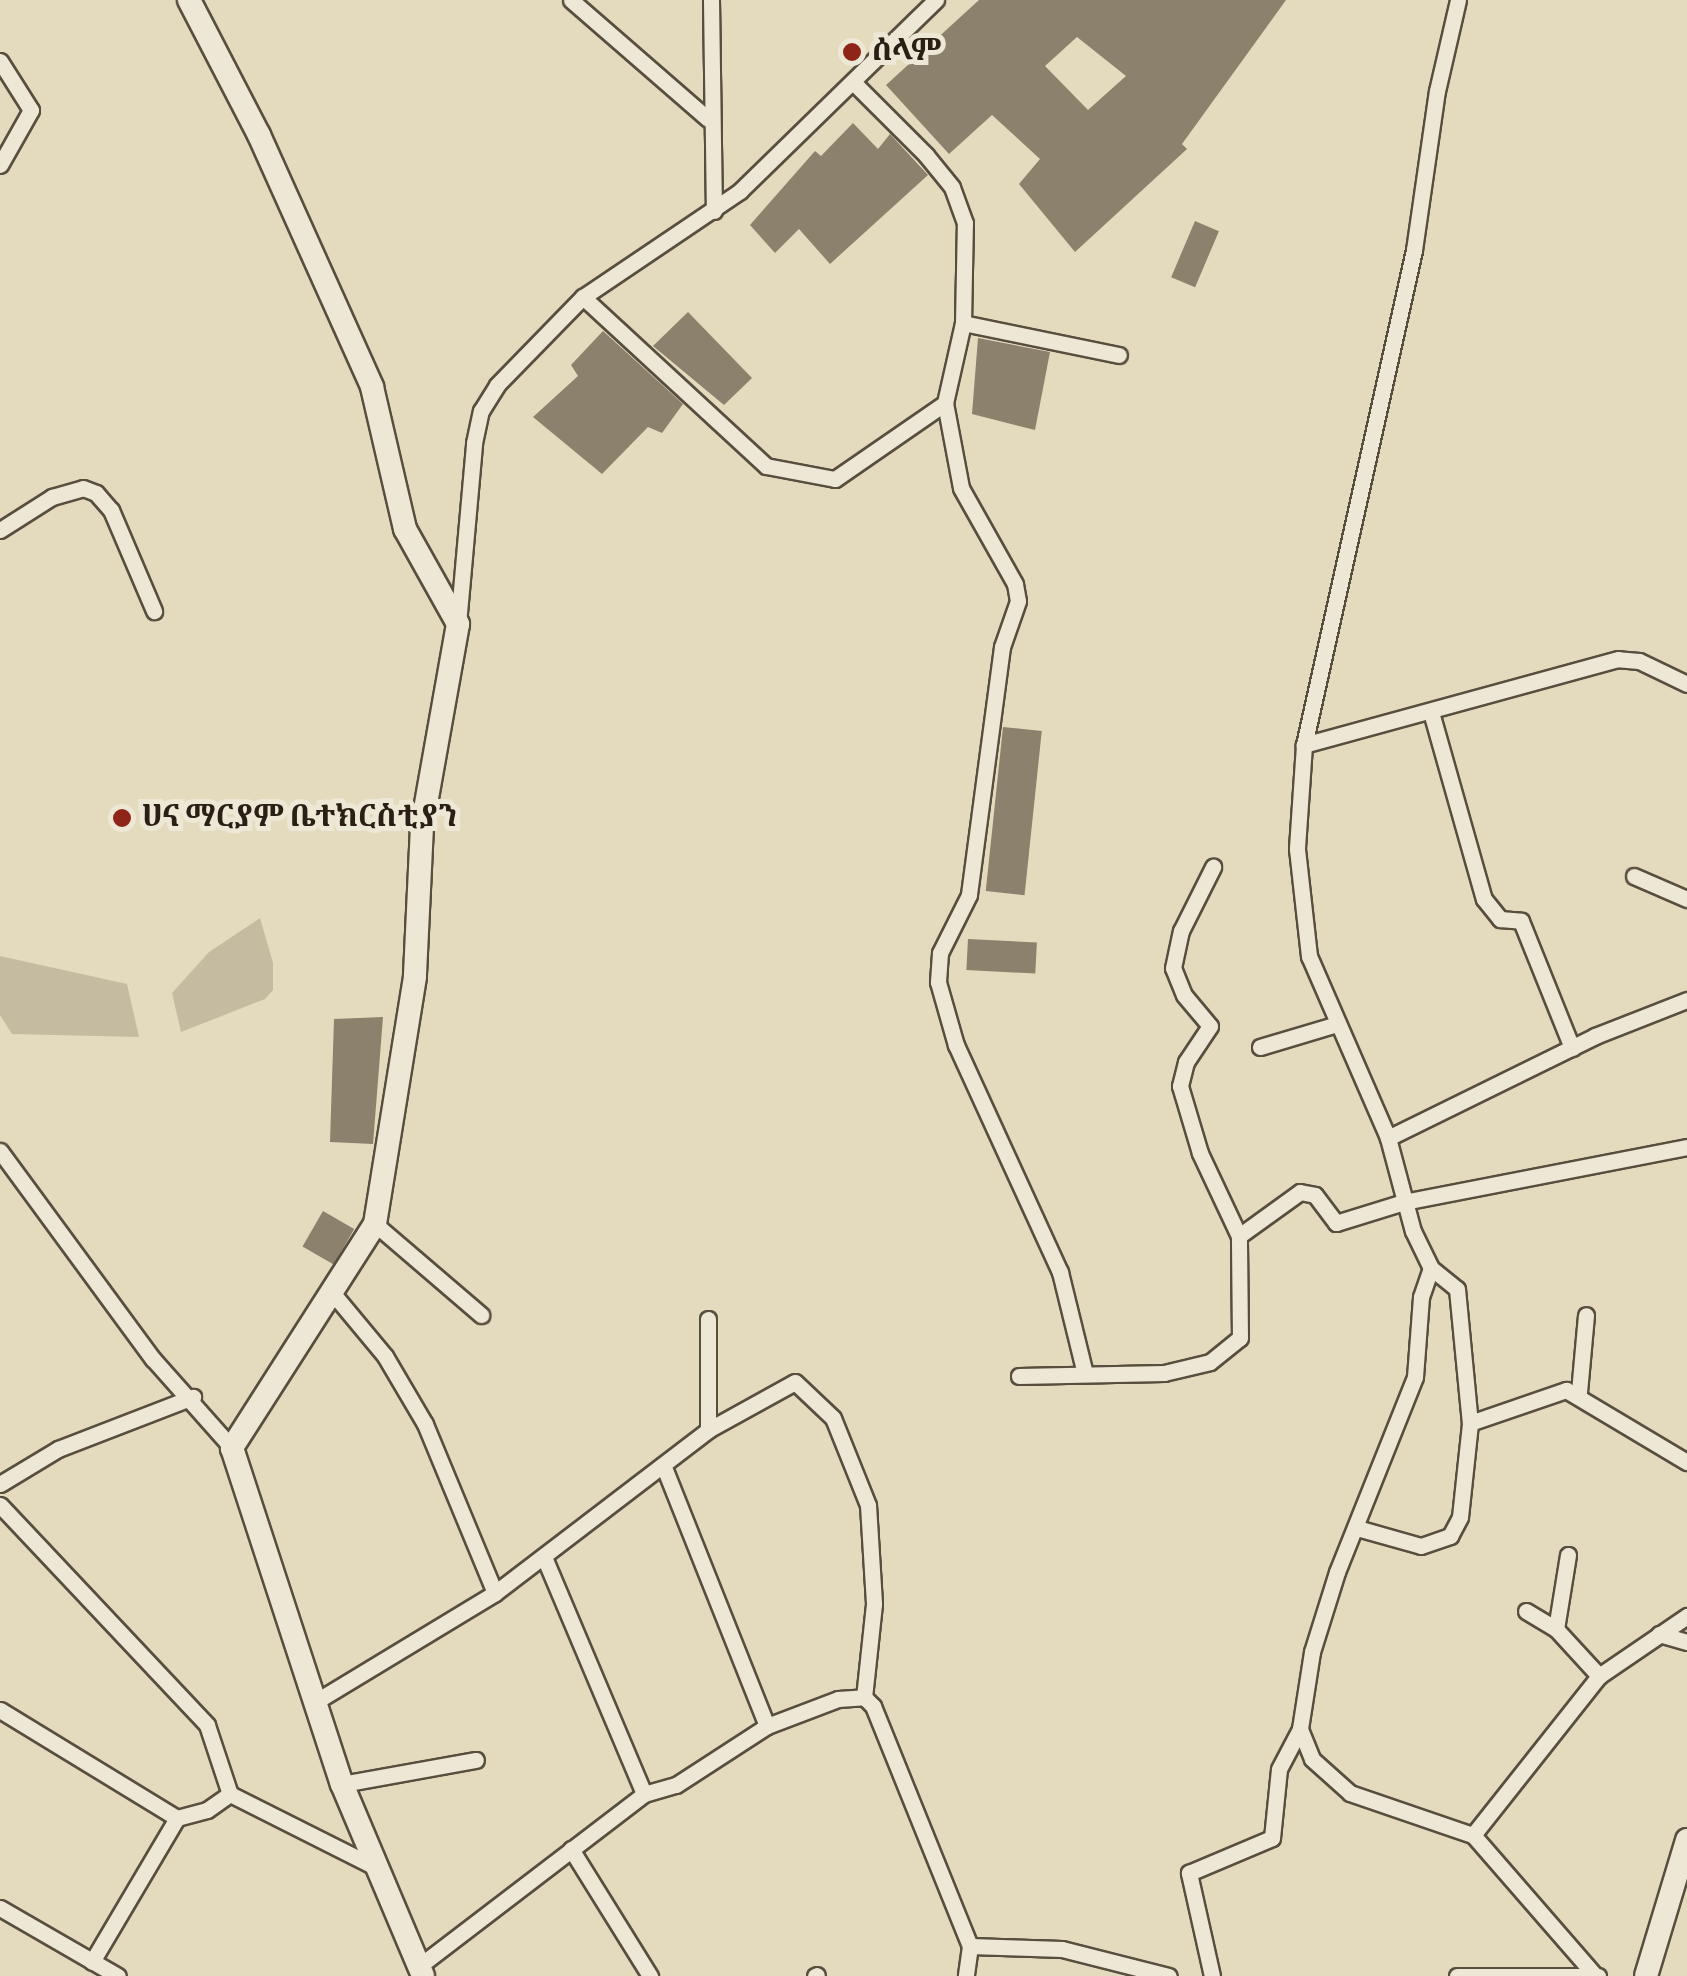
<!DOCTYPE html>
<meta charset="utf-8">
<style>
body{margin:0}
#map{position:relative;width:1687px;height:1976px;overflow:hidden;background:#e4dbbe;font-family:Vollkorn,"Noto Serif Ethiopic",serif}
div>[style]{position:absolute}
[style*='--x']{left:calc(var(--x)*1px);top:calc(var(--y)*1px);width:calc(var(--w)*1px);rotate:calc(var(--a)*1deg)}
.green>*{inset:0;background:#c4bba1}
.building>*{inset:0;background:#8b816c;transform-origin:0 0}
.roads{filter:drop-shadow(2px 0 #584e3e) drop-shadow(-2px 0 #584e3e) drop-shadow(0 2px #584e3e) drop-shadow(0 -2px #584e3e)}
.street>*{height:15px;margin:-7.5px;padding:0 7.5px;transform-origin:7.5px;border-radius:7.5px;background:#ede8d5}
.secondary>*{height:22px;margin:-11px;padding:0 11px;transform-origin:11px;border-radius:11px;background:#ede8d5}
.dots>*{width:28px;height:28px;translate:-50% -50%;box-sizing:border-box;border:5px solid #ede8d5;border-radius:50%}
span{translate:-50% -50%;white-space:nowrap;text-align:center;line-height:1.15;-webkit-text-stroke:10px #ede8d5;paint-order:stroke}
.poi-label{font-size:30px;color:#2a1f14;font-weight:700}
.left{translate:0 -50%;text-align:left}
</style>
<div id="map">
<div class="green">
<div style="clip-path:polygon(260px 918px,273px 963px,273px 990px,265px 999px,181px 1032px,172px 993px,209px 952px)"></div>
<div style="clip-path:polygon(0 956px,127px 984px,139px 1037px,12px 1034px,0 1015px)"></div>
</div>
<div class="building">
<div style="clip-path:polygon(evenodd,979px 0,1286px 0,1182px 144px,1187px 149px,1075px 252px,1019px 184px,1040px 159px,992px 115px,949px 154px,886px 85px,979px 0,1077px 37px,1126px 76px,1088px 110px,1045px 66px,1077px 37px)"></div>
<div style="clip-path:polygon(853px 123px,878px 149px,890px 134px,928px 175px,830px 264px,799px 229px,775px 253px,750px 225px,815px 151px,821px 156px)"></div>
<div style="left:1195px;top:221px;width:26px;height:61px;rotate:23deg"></div>
<div style="clip-path:polygon(688px 312px,752px 378px,724px 405px,653px 346px)"></div>
<div style="clip-path:polygon(603px 331px,683px 404px,662px 433px,648px 427px,602px 474px,533px 417px,578px 376px,571px 365px)"></div>
<div style="clip-path:polygon(978px 338px,1050px 352px,1035px 430px,972px 414px)"></div>
<div style="left:1003px;top:727px;width:39px;height:165px;rotate:6deg"></div>
<div style="left:968px;top:939px;width:69px;height:31px;rotate:3deg"></div>
<div style="clip-path:polygon(383px 1017px,373px 1144px,330px 1142px,334px 1019px)"></div>
<div style="left:323px;top:1211px;width:36px;height:41px;rotate:30deg"></div>
</div>
<div class="roads">
<div class="street">
<div style="--x:571;--y:0;--w:181;--a:41"></div>
<div style="--x:711;--y:0;--w:211;--a:89.2"></div>
<div style="--x:0;--y:61;--w:58;--a:57.7"></div>
<div style="--x:31;--y:110;--w:63;--a:119.4"></div>
<div style="--x:583;--y:297;--w:249;--a:42.7"></div>
<div style="--x:766;--y:466;--w:70;--a:10.7"></div>
<div style="--x:835;--y:479;--w:134;--a:-34.6"></div>
<div style="--x:945;--y:403;--w:82;--a:-77.3"></div>
<div style="--x:963;--y:323;--w:100;--a:-88.9"></div>
<div style="--x:965;--y:223;--w:38;--a:-110"></div>
<div style="--x:952;--y:187;--w:41;--a:-129.1"></div>
<div style="--x:926;--y:155;--w:102;--a:-135"></div>
<div style="--x:963;--y:323;--w:159;--a:11.6"></div>
<div style="--x:945;--y:403;--w:86;--a:79.3"></div>
<div style="--x:961;--y:488;--w:110;--a:60.6"></div>
<div style="--x:1015;--y:584;--w:17;--a:80"></div>
<div style="--x:1018;--y:601;--w:49;--a:109.2"></div>
<div style="--x:1002;--y:647;--w:250;--a:97.6"></div>
<div style="--x:969;--y:895;--w:65;--a:116.6"></div>
<div style="--x:940;--y:953;--w:29;--a:94"></div>
<div style="--x:938;--y:982;--w:66;--a:74.1"></div>
<div style="--x:956;--y:1045;--w:250;--a:65.4"></div>
<div style="--x:1060;--y:1272;--w:105;--a:76.2"></div>
<div style="--x:0;--y:530;--w:62;--a:-32.4"></div>
<div style="--x:52;--y:497;--w:32;--a:-16"></div>
<div style="--x:83;--y:488;--w:14;--a:21"></div>
<div style="--x:96;--y:493;--w:23;--a:49"></div>
<div style="--x:111;--y:510;--w:110;--a:66.9"></div>
<div style="--x:458;--y:624;--w:182;--a:-84.9"></div>
<div style="--x:474;--y:443;--w:33;--a:-78"></div>
<div style="--x:481;--y:411;--w:31;--a:-58"></div>
<div style="--x:497;--y:385;--w:123;--a:-45.7"></div>
<div style="--x:583;--y:297;--w:189;--a:-34"></div>
<div style="--x:740;--y:191;--w:274;--a:-44.3"></div>
<div style="--x:1687;--y:684;--w:53;--a:-154.4"></div>
<div style="--x:1639;--y:661;--w:21;--a:-175"></div>
<div style="--x:1618;--y:659;--w:326;--a:164.7"></div>
<div style="--x:1304;--y:745;--w:104;--a:93.9"></div>
<div style="--x:1297;--y:849;--w:108;--a:83.6"></div>
<div style="--x:1309;--y:956;--w:198;--a:66.5"></div>
<div style="--x:1388;--y:1138;--w:231;--a:-26.2"></div>
<div style="--x:1595;--y:1036;--w:99;--a:-21.4"></div>
<div style="--x:1431;--y:712;--w:194;--a:74.2"></div>
<div style="--x:1484;--y:899;--w:26;--a:51"></div>
<div style="--x:1500;--y:919;--w:21;--a:5"></div>
<div style="--x:1521;--y:921;--w:137;--a:68.1"></div>
<div style="--x:1304;--y:745;--w:507;--a:-77.47"></div>
<div style="--x:1414;--y:250;--w:161;--a:-81.8"></div>
<div style="--x:1437;--y:91;--w:93;--a:-77"></div>
<div style="--x:1634;--y:876;--w:58;--a:23.5"></div>
<div style="--x:1260;--y:1047;--w:80;--a:-16.6"></div>
<div style="--x:1388;--y:1138;--w:96;--a:75"></div>
<div style="--x:1413;--y:1231;--w:41;--a:64.1"></div>
<div style="--x:1431;--y:1268;--w:31;--a:109"></div>
<div style="--x:1421;--y:1297;--w:80;--a:94.3"></div>
<div style="--x:1415;--y:1377;--w:210;--a:111.8"></div>
<div style="--x:1337;--y:1572;--w:84;--a:107.4"></div>
<div style="--x:1312;--y:1652;--w:78;--a:98.9"></div>
<div style="--x:1300;--y:1729;--w:32;--a:68"></div>
<div style="--x:1312;--y:1759;--w:51;--a:41.8"></div>
<div style="--x:1350;--y:1793;--w:130;--a:18.9"></div>
<div style="--x:1473;--y:1835;--w:184;--a:49"></div>
<div style="--x:0;--y:1151;--w:258;--a:53.7"></div>
<div style="--x:153;--y:1359;--w:119;--a:48.4"></div>
<div style="--x:375;--y:1224;--w:140;--a:40.6"></div>
<div style="--x:1239;--y:1236;--w:75;--a:-35.8"></div>
<div style="--x:1300;--y:1192;--w:15;--a:11"></div>
<div style="--x:1315;--y:1195;--w:35;--a:53"></div>
<div style="--x:1336;--y:1223;--w:71;--a:-17.2"></div>
<div style="--x:1404;--y:1202;--w:288;--a:-11"></div>
<div style="--x:1431;--y:1268;--w:33;--a:39"></div>
<div style="--x:1457;--y:1289;--w:135;--a:84.5"></div>
<div style="--x:708;--y:1319;--w:111;--a:90"></div>
<div style="--x:1019;--y:1376;--w:145;--a:-1.2"></div>
<div style="--x:1164;--y:1373;--w:47;--a:-13.4"></div>
<div style="--x:1210;--y:1362;--w:38;--a:-39"></div>
<div style="--x:1240;--y:1338;--w:102;--a:-90.6"></div>
<div style="--x:1239;--y:1236;--w:92;--a:-115.2"></div>
<div style="--x:1200;--y:1153;--w:70;--a:-106.6"></div>
<div style="--x:1180;--y:1086;--w:25;--a:-76"></div>
<div style="--x:1186;--y:1062;--w:43;--a:-56.3"></div>
<div style="--x:1210;--y:1026;--w:40;--a:-130"></div>
<div style="--x:1184;--y:995;--w:29;--a:-112"></div>
<div style="--x:1173;--y:968;--w:38;--a:-78"></div>
<div style="--x:1181;--y:931;--w:72;--a:-63.4"></div>
<div style="--x:1579;--y:1392;--w:77;--a:-84.8"></div>
<div style="--x:0;--y:1484;--w:68;--a:-31.1"></div>
<div style="--x:58;--y:1449;--w:145;--a:-21.1"></div>
<div style="--x:0;--y:1505;--w:302;--a:46.7"></div>
<div style="--x:207;--y:1725;--w:73;--a:71.6"></div>
<div style="--x:1357;--y:1528;--w:66;--a:15.7"></div>
<div style="--x:1421;--y:1546;--w:31;--a:-19"></div>
<div style="--x:1450;--y:1536;--w:21;--a:-62"></div>
<div style="--x:1460;--y:1517;--w:95;--a:-83.9"></div>
<div style="--x:1470;--y:1423;--w:102;--a:-19"></div>
<div style="--x:1566;--y:1390;--w:141;--a:30.8"></div>
<div style="--x:544;--y:1557;--w:257;--a:67.1"></div>
<div style="--x:495;--y:1593;--w:268;--a:-37.4"></div>
<div style="--x:708;--y:1430;--w:99;--a:-28.9"></div>
<div style="--x:795;--y:1382;--w:52;--a:43.5"></div>
<div style="--x:833;--y:1418;--w:94;--a:68.1"></div>
<div style="--x:868;--y:1505;--w:99;--a:86.5"></div>
<div style="--x:874;--y:1604;--w:94;--a:96.1"></div>
<div style="--x:1526;--y:1611;--w:35;--a:31"></div>
<div style="--x:1556;--y:1629;--w:64;--a:47.5"></div>
<div style="--x:1556;--y:1629;--w:75;--a:-80.8"></div>
<div style="--x:1659;--y:1634;--w:29;--a:16"></div>
<div style="--x:315;--y:1702;--w:210;--a:-31.2"></div>
<div style="--x:495;--y:1593;--w:183;--a:-112.5"></div>
<div style="--x:425;--y:1424;--w:79;--a:-120.5"></div>
<div style="--x:385;--y:1356;--w:78;--a:-129.8"></div>
<div style="--x:0;--y:1710;--w:207;--a:31.4"></div>
<div style="--x:177;--y:1818;--w:167;--a:120.6"></div>
<div style="--x:767;--y:1726;--w:76;--a:-20.8"></div>
<div style="--x:838;--y:1699;--w:26;--a:-4"></div>
<div style="--x:864;--y:1697;--w:13;--a:45"></div>
<div style="--x:873;--y:1706;--w:259;--a:68"></div>
<div style="--x:970;--y:1946;--w:30;--a:98"></div>
<div style="--x:342;--y:1784;--w:136;--a:-10.2"></div>
<div style="--x:177;--y:1818;--w:31;--a:-15"></div>
<div style="--x:207;--y:1810;--w:28;--a:-35"></div>
<div style="--x:230;--y:1794;--w:160;--a:26.7"></div>
<div style="--x:1473;--y:1835;--w:203;--a:-51.6"></div>
<div style="--x:1599;--y:1676;--w:107;--a:-34.3"></div>
<div style="--x:571;--y:1849;--w:150;--a:58.1"></div>
<div style="--x:0;--y:1908;--w:136;--a:30"></div>
<div style="--x:970;--y:1946;--w:92;--a:1.9"></div>
<div style="--x:1062;--y:1949;--w:110;--a:14.2"></div>
<div style="--x:418;--y:1967;--w:285;--a:-37.4"></div>
<div style="--x:644;--y:1794;--w:33;--a:-16"></div>
<div style="--x:676;--y:1785;--w:108;--a:-33"></div>
<div style="--x:767;--y:1726;--w:281;--a:-111.7"></div>
<div style="--x:815;--y:1976;--w:2;--a:-27"></div>
<div style="--x:1212;--y:1976;--w:106;--a:-102.6"></div>
<div style="--x:1189;--y:1873;--w:90;--a:-22.9"></div>
<div style="--x:1272;--y:1838;--w:69;--a:-84.2"></div>
<div style="--x:1279;--y:1769;--w:45;--a:-62.3"></div>
<div style="--x:1457;--y:1976;--w:141;--a:0"></div>
</div>
<div class="secondary">
<div style="--x:189;--y:0;--w:152;--a:62.6"></div>
<div style="--x:259;--y:135;--w:276;--a:65.8"></div>
<div style="--x:372;--y:387;--w:146;--a:76.9"></div>
<div style="--x:405;--y:529;--w:109;--a:60.8"></div>
<div style="--x:458;--y:624;--w:205;--a:100.1"></div>
<div style="--x:422;--y:826;--w:151;--a:92.7"></div>
<div style="--x:415;--y:977;--w:250;--a:99.2"></div>
<div style="--x:375;--y:1224;--w:266;--a:122.6"></div>
<div style="--x:232;--y:1448;--w:354;--a:71.9"></div>
<div style="--x:342;--y:1784;--w:208;--a:67.1"></div>
<div style="--x:1646;--y:1976;--w:142;--a:-73.2"></div>
</div>
</div>
<div class="dots">
<div style="left:852px;top:52px;background:#8f2418"></div>
<div style="left:122px;top:818px;background:#8f2418"></div>
</div>
<div class="poi-label">
<span class="left" style="left:872px;top:52px">ሰላም</span>
<span class="left" style="left:142px;top:818px">ሀና ማርያም ቤተክርስቲያን</span>
</div>
</div>
